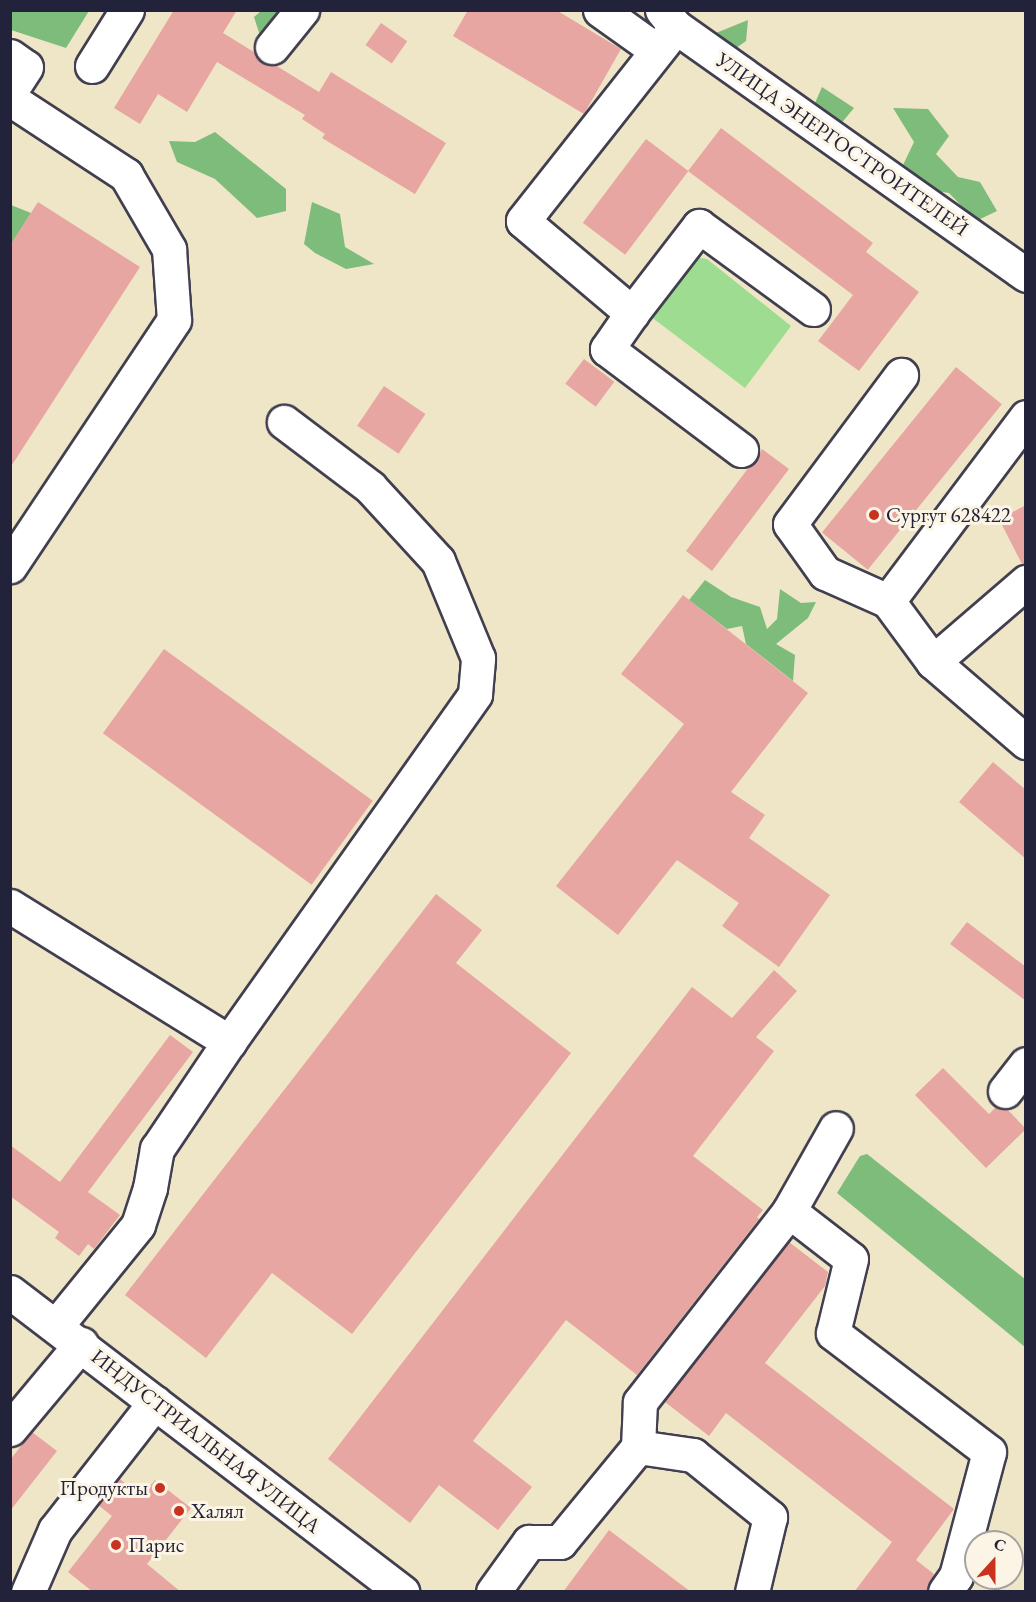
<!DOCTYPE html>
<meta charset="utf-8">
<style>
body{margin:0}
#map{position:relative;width:1036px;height:1602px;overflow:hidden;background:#efe6c7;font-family:"EB Garamond",serif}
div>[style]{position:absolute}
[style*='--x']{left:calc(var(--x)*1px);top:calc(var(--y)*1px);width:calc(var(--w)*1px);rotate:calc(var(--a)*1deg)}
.green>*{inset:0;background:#9edc91}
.forest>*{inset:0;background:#7ebc7b}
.building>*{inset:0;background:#e7a6a1;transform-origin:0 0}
.roads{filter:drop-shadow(2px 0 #413f50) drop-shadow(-2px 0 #413f50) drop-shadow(0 2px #413f50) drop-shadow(0 -2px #413f50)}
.minor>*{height:33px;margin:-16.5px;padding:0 16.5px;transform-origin:16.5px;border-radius:16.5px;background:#fff}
.major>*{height:33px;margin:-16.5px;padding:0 16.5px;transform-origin:16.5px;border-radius:16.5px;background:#fff}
.dots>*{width:16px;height:16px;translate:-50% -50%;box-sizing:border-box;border:3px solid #fcf5e5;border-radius:50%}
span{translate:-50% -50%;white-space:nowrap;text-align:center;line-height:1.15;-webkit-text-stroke:6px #fcf5e5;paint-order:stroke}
.street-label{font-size:21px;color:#22223b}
.poi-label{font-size:21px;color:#22223b}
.left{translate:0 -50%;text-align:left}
.right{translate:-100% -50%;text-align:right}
.frame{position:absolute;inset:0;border:12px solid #22223b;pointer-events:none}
.north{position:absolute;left:964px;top:1530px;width:60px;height:60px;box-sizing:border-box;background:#fcf5e5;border:2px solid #a5a1a1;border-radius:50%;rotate:21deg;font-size:16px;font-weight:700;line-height:24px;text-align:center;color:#22223b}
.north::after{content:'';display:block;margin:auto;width:21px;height:27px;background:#c8321e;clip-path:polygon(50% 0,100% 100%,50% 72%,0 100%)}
</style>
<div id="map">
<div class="green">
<div style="clip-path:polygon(693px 257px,707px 259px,791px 326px,745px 388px,646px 313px)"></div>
</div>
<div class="forest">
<div style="clip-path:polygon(11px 10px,89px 10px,89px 11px,66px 48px,11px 30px)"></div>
<div style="clip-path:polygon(261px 11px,286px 11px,262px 42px,254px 17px)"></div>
<div style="clip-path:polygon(748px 20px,746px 41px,732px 51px,716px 33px)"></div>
<div style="clip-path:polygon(822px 87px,854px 108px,839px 126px,815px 103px)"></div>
<div style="clip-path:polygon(893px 108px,928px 109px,949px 136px,936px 154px,958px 177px,980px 182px,997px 211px,976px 221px,949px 193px,924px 189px,903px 165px,914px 142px)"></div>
<div style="clip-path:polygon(215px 132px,286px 189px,286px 211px,257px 218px,215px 179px,177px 162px,169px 141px,195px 142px)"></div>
<div style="clip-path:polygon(312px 202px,340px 214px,345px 247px,374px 264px,346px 269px,315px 253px,304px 244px)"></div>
<div style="clip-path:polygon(11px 205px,31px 213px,11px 245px)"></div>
<div style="clip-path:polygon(705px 580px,731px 597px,760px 607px,767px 629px,777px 619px,780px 589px,801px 603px,816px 602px,808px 618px,776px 644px,795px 655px,793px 681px,746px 644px,742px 626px,727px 629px,689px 600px)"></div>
<div style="clip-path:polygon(867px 1154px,1025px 1279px,1025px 1347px,837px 1193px,860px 1156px)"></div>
</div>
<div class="building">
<div style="clip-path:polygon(174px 10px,237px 10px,223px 33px,254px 52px,261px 62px,275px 65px,319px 92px,331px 72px,446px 143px,415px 194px,322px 138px,325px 134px,302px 119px,305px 115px,217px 62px,187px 112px,158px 94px,140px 124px,114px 108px)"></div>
<div style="clip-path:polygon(468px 10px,556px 10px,621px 49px,584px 114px,453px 36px)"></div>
<div style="left:381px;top:23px;width:32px;height:27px;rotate:35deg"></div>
<div style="clip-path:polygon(721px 128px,873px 243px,866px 252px,919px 292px,859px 371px,818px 341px,853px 295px,688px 171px)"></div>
<div style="left:646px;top:139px;width:53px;height:105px;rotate:37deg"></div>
<div style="clip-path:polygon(38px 202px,140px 267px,10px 468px,10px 245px)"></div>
<div style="left:584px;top:359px;width:38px;height:31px;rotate:37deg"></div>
<div style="left:956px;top:367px;width:59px;height:213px;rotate:39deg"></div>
<div style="left:384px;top:386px;width:50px;height:48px;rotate:34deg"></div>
<div style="clip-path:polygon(762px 449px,789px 469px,712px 571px,686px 551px,749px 467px,756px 462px)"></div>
<div style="clip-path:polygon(1026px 505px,1026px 564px,1022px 564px,999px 519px)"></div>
<div style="clip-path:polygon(683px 595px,808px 693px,731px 792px,765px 815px,749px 838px,830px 895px,779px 967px,722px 926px,739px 903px,677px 860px,618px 935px,556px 886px,684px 724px,621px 674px)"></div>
<div style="left:164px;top:649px;width:258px;height:104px;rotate:36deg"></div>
<div style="clip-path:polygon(993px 762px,1026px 790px,1026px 859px,959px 802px)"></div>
<div style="clip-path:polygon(436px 894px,482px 930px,456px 963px,571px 1053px,352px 1334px,272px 1273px,206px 1358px,125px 1295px)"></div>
<div style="clip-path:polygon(967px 922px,1026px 967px,1026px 1001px,950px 944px)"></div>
<div style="clip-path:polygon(774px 970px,797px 991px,756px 1037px,774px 1051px,693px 1156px,763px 1210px,757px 1217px,759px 1219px,637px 1375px,566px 1320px,473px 1441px,532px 1487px,498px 1530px,439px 1485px,410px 1523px,328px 1459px,692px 987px,732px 1018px)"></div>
<div style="clip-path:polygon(170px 1035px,193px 1052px,88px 1192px,120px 1215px,94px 1249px,88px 1244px,79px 1256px,55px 1238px,59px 1232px,10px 1196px,10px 1145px,60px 1182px)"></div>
<div style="clip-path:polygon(943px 1068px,989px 1114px,996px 1107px,1007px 1109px,1026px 1129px,986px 1168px,915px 1095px)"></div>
<div style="clip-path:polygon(789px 1242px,828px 1272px,825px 1286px,765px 1363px,954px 1509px,916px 1560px,934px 1574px,926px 1592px,854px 1592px,892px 1542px,726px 1413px,709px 1436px,665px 1402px)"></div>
<div style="clip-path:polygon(32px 1432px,57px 1451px,10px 1511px,10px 1460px)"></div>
<div style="clip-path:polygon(120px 1479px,141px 1497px,155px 1480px,191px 1508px,147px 1564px,181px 1592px,93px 1592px,68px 1572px,112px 1516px,98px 1505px)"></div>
<div style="clip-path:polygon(609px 1530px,691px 1592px,563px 1592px)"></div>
</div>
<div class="roads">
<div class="minor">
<div style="--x:600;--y:10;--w:69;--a:35.5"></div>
<div style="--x:662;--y:10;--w:22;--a:51"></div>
<div style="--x:676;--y:27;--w:429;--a:35.3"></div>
<div style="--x:676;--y:27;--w:247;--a:128.3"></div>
<div style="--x:523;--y:221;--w:143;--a:40.2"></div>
<div style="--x:632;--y:313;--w:44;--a:124.8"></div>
<div style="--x:607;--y:349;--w:168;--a:37"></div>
<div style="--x:272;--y:47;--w:48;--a:-51"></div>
<div style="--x:10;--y:56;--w:19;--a:35"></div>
<div style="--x:26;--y:67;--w:30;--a:123"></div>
<div style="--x:92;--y:66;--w:66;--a:-58"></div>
<div style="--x:10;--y:99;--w:139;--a:33.2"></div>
<div style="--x:126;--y:175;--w:86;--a:59.8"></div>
<div style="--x:169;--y:249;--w:71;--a:86"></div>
<div style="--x:174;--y:320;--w:296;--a:123.7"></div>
<div style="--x:632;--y:313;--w:110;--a:-52.4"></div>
<div style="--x:699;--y:226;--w:141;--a:36.1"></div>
<div style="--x:888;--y:601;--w:69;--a:-156"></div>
<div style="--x:825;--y:573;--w:60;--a:-125.5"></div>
<div style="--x:790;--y:524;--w:186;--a:-53.3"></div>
<div style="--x:888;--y:601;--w:230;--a:-53.1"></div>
<div style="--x:888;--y:601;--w:76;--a:53.6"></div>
<div style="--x:933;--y:662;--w:123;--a:40.7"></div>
<div style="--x:933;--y:662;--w:123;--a:-40.7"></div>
<div style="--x:10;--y:906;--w:258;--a:31.8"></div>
<div style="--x:1005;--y:1091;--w:34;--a:-52"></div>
<div style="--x:789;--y:1211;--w:78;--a:37.7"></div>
<div style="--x:851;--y:1259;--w:76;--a:103.7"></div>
<div style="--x:833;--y:1333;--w:196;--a:37.3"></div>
<div style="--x:989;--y:1452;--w:128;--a:104.9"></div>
<div style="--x:956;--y:1576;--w:19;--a:125"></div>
<div style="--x:56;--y:1326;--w:130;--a:-50.9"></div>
<div style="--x:138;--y:1225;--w:39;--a:-72"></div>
<div style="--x:150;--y:1188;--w:40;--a:-80"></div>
<div style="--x:157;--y:1149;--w:129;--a:-56.1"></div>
<div style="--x:229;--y:1042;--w:426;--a:-54.7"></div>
<div style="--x:475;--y:694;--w:36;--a:-85"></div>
<div style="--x:478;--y:658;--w:105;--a:-112.4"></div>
<div style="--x:438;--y:561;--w:100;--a:-132.6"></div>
<div style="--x:370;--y:487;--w:108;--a:-142.9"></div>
<div style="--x:10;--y:1429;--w:111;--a:-50.1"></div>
<div style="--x:638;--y:1447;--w:56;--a:8.3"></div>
<div style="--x:693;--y:1455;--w:99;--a:38.8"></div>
<div style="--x:770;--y:1517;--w:77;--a:103.5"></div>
<div style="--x:28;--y:1592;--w:68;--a:-66.5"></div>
<div style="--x:55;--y:1530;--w:162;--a:-52"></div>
<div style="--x:493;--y:1592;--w:62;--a:-54.2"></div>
<div style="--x:529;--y:1542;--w:31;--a:0"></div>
<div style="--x:560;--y:1542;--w:123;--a:-50.6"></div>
<div style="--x:638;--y:1447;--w:45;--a:-87.5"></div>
<div style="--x:640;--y:1402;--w:242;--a:-52"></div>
<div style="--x:789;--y:1211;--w:95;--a:-60.5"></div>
</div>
<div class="major">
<div style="--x:10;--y:1292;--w:494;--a:37.4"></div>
</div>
</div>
<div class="dots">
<div style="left:874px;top:515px;background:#c8321e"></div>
<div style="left:160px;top:1488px;background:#c8321e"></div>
<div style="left:179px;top:1511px;background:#c8321e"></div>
<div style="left:116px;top:1545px;background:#c8321e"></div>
</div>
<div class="street-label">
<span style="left:842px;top:144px;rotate:35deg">УЛИЦА ЭНЕРГОСТРОИТЕЛЕЙ</span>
<span style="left:206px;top:1441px;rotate:38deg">ИНДУСТРИАЛЬНАЯ УЛИЦА</span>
</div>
<div class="poi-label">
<span class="left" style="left:886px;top:515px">Сургут 628422</span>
<span class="right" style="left:148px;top:1488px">Продукты</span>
<span class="left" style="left:191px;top:1511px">Халял</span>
<span class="left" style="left:128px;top:1545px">Парис</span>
</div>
<div class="frame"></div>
<div class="north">С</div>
</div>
